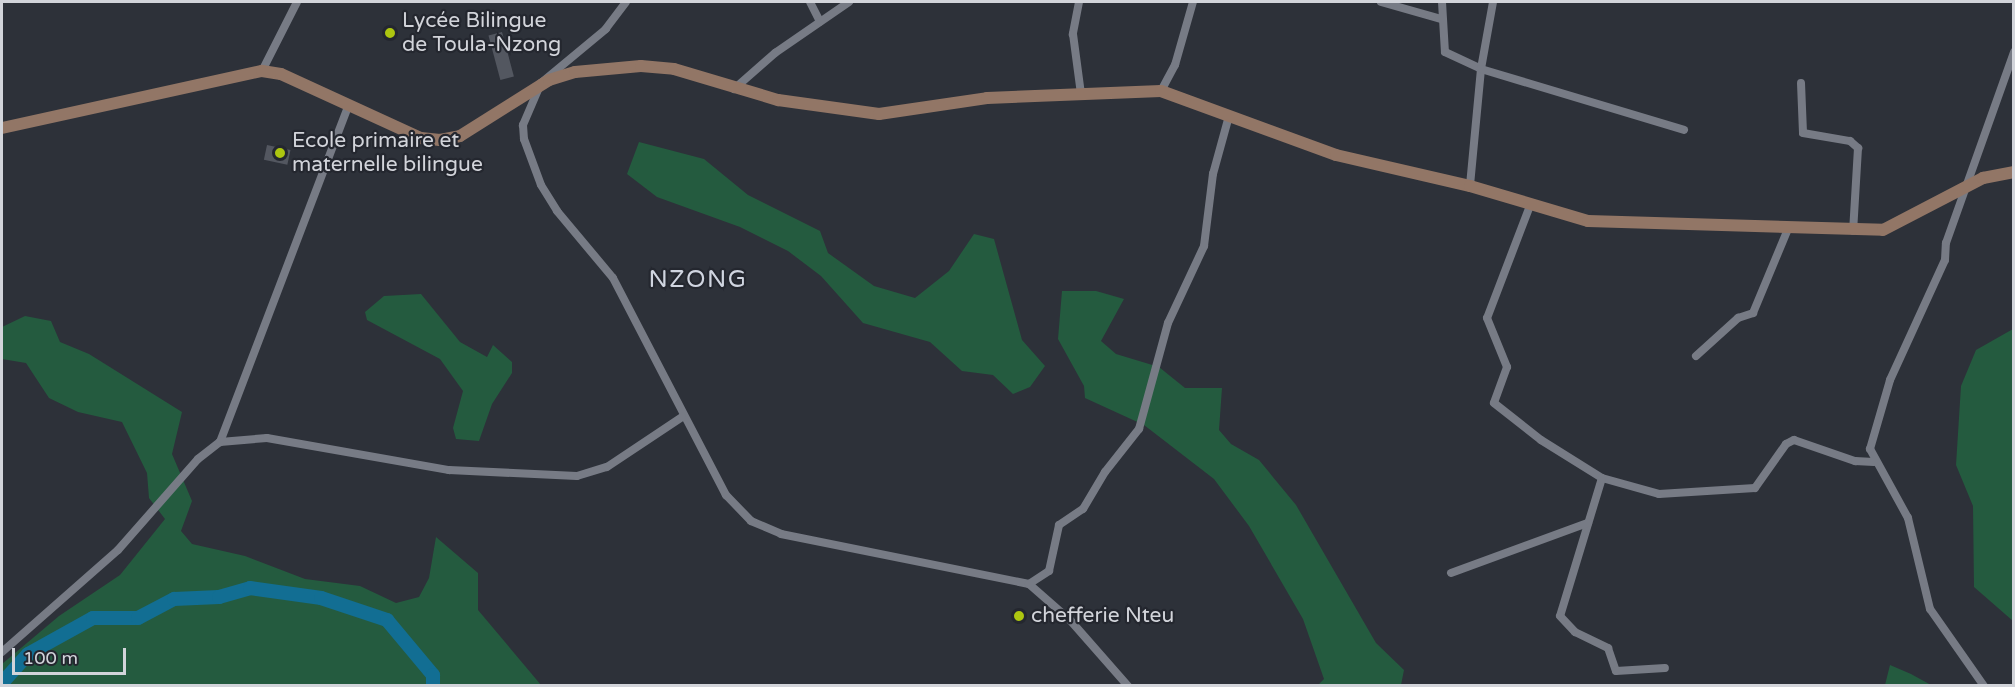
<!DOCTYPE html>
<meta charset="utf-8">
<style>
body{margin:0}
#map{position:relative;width:2015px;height:687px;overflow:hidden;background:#2d3139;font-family:"Varela Round",sans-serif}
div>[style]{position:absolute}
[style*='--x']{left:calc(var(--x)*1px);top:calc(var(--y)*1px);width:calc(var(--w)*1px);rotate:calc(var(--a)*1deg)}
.green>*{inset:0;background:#245b3f}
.river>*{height:14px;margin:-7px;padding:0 7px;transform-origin:7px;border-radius:7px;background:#126e93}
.building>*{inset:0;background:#535760;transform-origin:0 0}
.street>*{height:8px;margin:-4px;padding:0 4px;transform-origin:4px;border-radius:4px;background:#777b85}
.secondary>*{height:12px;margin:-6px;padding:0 6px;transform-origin:6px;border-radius:6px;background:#927666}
.dots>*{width:16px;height:16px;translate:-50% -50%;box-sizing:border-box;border:3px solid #24272f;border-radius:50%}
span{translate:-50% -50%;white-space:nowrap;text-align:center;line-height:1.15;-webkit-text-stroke:4.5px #24272f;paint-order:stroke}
.poi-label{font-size:21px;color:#d2d4da}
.left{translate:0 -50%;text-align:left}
.quarter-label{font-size:24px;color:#d0d5e0;letter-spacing:1.5px}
.frame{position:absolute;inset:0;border:3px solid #d2d4da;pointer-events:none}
.scale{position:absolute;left:12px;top:648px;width:114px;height:27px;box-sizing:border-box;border:3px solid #d2d4da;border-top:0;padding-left:8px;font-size:18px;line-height:21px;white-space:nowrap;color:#d2d4da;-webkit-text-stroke:4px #24272f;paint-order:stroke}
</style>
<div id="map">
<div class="green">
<div style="clip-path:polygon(639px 142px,704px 159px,748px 195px,820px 231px,828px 253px,874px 286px,915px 298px,949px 271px,974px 234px,994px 239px,1022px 340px,1045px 366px,1030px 387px,1013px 394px,993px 375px,962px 371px,930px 342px,863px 323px,821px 276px,788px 251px,740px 227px,657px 197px,627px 174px)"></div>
<div style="clip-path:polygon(1062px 291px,1096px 291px,1124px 299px,1101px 341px,1116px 354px,1159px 367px,1185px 388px,1222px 388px,1219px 430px,1231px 444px,1259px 460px,1296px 505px,1376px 643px,1404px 670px,1401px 685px,1318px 685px,1324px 679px,1303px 619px,1249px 526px,1214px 479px,1144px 425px,1085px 398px,1084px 386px,1058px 339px)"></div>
<div style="clip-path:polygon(421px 294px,460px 342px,487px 357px,493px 345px,512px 362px,512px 373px,492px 404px,479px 441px,456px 439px,453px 428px,463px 391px,440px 359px,367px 320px,365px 312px,384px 296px)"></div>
<div style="clip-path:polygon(25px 316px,51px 321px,60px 342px,89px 354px,182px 412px,172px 454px,192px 501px,181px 531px,192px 544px,245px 556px,305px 579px,360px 586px,396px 603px,419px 597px,429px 578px,436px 537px,478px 573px,478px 610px,541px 685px,2px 685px,2px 664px,59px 616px,120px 575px,165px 519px,149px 498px,147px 473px,122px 422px,78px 412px,49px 398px,26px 363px,2px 359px,2px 327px)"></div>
<div style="clip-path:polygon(2013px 329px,2013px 621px,1974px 587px,1973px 506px,1956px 465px,1961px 386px,1976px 350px)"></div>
<div style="clip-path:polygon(1890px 665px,1911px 674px,1931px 685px,1885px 685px)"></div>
</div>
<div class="river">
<div style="--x:2;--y:683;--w:39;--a:-48"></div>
<div style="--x:28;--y:654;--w:74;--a:-29"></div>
<div style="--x:93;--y:618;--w:45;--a:0"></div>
<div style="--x:138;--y:618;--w:41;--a:-27.8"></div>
<div style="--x:174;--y:599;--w:45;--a:-2.5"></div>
<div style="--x:219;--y:597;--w:32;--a:-16"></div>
<div style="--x:250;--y:588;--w:72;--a:8"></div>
<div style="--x:321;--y:598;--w:70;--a:18.4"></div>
<div style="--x:387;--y:620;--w:72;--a:50.1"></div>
<div style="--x:433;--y:675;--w:11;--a:90"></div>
</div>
<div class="building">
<div style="left:502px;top:32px;width:46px;height:14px;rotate:75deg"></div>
<div style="left:267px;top:145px;width:24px;height:15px;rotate:12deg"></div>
</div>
<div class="street">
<div style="--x:626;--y:2;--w:34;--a:127"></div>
<div style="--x:606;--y:29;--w:85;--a:140.3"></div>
<div style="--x:541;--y:83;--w:46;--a:113.2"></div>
<div style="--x:523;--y:125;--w:14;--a:86"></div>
<div style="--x:524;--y:139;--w:49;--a:69.7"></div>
<div style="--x:541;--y:185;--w:31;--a:58"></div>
<div style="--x:557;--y:211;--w:87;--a:50.1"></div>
<div style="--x:613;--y:278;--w:245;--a:62.5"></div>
<div style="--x:726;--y:495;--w:36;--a:46"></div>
<div style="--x:751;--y:521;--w:33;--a:23"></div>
<div style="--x:781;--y:534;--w:253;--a:11.4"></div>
<div style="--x:1029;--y:584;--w:55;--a:41.3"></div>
<div style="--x:1070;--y:620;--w:88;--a:48.7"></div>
<div style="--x:810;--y:2;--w:22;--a:63"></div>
<div style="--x:1079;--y:2;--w:33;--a:101"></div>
<div style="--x:1073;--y:34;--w:61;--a:82.4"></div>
<div style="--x:1381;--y:2;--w:62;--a:15.8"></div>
<div style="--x:1442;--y:2;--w:50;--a:86.6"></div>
<div style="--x:1445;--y:52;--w:40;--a:25"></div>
<div style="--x:1481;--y:69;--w:118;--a:95.4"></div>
<div style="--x:1493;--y:2;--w:68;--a:100.2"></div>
<div style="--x:1481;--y:69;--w:212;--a:16.7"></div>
<div style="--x:262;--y:71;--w:77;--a:-63.1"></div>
<div style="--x:1801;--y:83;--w:50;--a:87.7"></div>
<div style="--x:1803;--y:133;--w:48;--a:9.7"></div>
<div style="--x:1850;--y:141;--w:11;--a:41"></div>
<div style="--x:1858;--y:148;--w:83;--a:93.4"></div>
<div style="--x:734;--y:89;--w:55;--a:-41.3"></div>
<div style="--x:775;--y:53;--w:90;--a:-34.6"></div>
<div style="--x:1161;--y:91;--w:30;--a:-62"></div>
<div style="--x:1175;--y:65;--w:66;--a:-74.1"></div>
<div style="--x:1531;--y:203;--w:123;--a:110.9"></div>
<div style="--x:1487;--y:318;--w:53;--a:67.8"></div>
<div style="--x:1507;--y:367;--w:38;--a:110"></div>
<div style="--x:1494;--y:403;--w:60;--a:38.2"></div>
<div style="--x:1541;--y:440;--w:72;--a:31.9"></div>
<div style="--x:1602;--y:478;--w:59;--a:15.7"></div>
<div style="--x:1659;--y:494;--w:96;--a:-3.6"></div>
<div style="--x:1755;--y:488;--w:54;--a:-54.8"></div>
<div style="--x:1786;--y:444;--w:9;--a:-27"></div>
<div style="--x:1794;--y:440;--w:65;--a:19"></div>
<div style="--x:1855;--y:461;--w:19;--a:3"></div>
<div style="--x:1696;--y:356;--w:57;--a:-42.1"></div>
<div style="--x:1738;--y:318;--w:16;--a:-18"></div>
<div style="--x:1753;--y:313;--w:91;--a:-67.4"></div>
<div style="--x:220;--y:442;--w:360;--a:-69.1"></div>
<div style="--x:1602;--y:478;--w:144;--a:106.9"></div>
<div style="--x:1560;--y:616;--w:22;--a:47"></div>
<div style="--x:1575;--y:632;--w:37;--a:26"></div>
<div style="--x:1608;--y:648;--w:24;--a:71"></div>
<div style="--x:1616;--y:671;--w:49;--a:-3.5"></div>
<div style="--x:1451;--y:573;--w:146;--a:-20.1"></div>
<div style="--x:1029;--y:584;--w:24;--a:-33"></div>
<div style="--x:1049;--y:571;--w:47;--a:-77.7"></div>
<div style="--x:1059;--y:525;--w:29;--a:-34"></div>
<div style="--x:1083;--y:509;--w:43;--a:-59.3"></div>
<div style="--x:1105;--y:472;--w:55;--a:-51.7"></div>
<div style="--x:1139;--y:429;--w:110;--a:-74.7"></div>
<div style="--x:1168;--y:323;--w:85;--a:-64.9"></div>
<div style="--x:1204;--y:246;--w:73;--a:-82.9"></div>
<div style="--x:1213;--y:174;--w:60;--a:-74.6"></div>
<div style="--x:2;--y:652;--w:154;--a:-41.3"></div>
<div style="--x:118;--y:550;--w:121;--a:-48.7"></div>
<div style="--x:198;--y:459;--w:28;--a:-38"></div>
<div style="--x:220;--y:442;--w:47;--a:-4.9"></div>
<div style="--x:267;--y:438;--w:185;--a:10"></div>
<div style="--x:449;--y:470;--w:128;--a:2.7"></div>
<div style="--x:577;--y:476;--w:31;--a:-17"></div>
<div style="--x:607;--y:467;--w:90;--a:-33.7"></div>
<div style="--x:1984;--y:686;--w:94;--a:-125"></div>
<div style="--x:1930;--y:609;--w:94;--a:-103.6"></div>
<div style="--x:1908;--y:518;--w:79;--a:-118.8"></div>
<div style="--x:1870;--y:449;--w:72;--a:-73.8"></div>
<div style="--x:1890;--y:380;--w:132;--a:-65.4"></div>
<div style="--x:1945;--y:260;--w:17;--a:-87"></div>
<div style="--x:1946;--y:243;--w:203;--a:-70.4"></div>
</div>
<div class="secondary">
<div style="--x:2;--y:128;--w:266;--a:-12.4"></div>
<div style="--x:262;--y:71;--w:19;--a:9"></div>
<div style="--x:281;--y:74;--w:154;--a:24.6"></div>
<div style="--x:421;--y:138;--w:19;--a:6"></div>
<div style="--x:440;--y:140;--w:20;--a:-11"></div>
<div style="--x:460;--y:136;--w:105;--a:-32.2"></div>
<div style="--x:549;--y:80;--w:27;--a:-17"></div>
<div style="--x:575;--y:72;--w:66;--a:-5.2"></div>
<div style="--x:641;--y:66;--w:33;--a:5"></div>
<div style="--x:674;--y:69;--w:109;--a:16.6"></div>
<div style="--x:778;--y:100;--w:102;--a:7.9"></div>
<div style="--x:879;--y:114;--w:109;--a:-8.4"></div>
<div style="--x:987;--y:98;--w:174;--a:-2.3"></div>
<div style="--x:1161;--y:91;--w:186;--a:20.1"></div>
<div style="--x:1336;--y:155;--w:138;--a:13"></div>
<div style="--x:1470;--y:186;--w:123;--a:16.5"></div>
<div style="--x:1588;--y:221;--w:295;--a:1.7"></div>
<div style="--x:1883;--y:230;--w:113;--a:-27.5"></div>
<div style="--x:1983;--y:178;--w:32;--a:-11"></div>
</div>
<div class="dots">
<div style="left:390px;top:33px;background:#adc610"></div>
<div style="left:280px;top:153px;background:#adc610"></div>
<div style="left:1019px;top:616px;background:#adc610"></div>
</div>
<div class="poi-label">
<span class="left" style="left:402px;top:33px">Lycée Bilingue<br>de Toula-Nzong</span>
<span class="left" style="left:292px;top:153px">Ecole primaire et<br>maternelle bilingue</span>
<span class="left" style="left:1031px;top:616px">chefferie Nteu</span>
</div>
<div class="quarter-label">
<span style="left:698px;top:280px">NZONG</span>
</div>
<div class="frame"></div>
<div class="scale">100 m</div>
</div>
